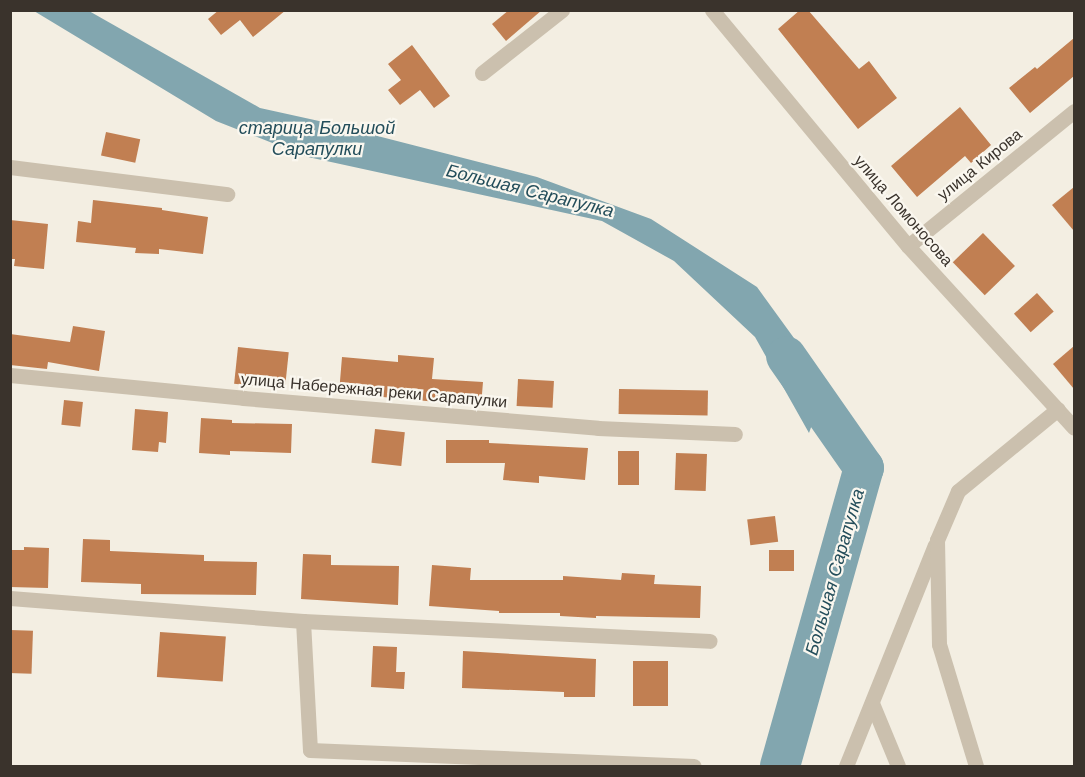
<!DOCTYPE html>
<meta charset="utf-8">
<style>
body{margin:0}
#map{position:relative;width:1085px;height:777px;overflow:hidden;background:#f3eee2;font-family:"Work Sans",sans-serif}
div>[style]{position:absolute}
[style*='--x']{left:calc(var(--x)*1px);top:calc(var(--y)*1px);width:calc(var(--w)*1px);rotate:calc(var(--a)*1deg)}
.water>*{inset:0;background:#82a6af}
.river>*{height:40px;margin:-20px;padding:0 20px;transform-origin:20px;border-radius:20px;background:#82a6af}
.building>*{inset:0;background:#c17f52;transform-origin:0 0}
.minor>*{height:15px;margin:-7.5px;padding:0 7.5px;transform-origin:7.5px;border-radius:7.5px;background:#cbc0ae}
span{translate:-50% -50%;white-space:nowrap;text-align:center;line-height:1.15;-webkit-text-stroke:4.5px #faf7ef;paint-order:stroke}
.street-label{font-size:16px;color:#3a332c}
.water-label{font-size:18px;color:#234d5a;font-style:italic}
.frame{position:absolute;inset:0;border:12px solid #3a332c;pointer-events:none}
</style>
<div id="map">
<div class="water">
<div style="clip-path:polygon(34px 11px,89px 11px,260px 108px,319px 121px,537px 177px,651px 219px,757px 287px,807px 356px,819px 405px,809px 433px,755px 337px,674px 261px,602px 221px,308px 157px,216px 121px)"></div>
</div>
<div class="river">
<div style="--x:780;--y:766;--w:310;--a:-74.3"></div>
<div style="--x:864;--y:468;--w:136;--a:-124.9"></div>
</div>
<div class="building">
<div style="clip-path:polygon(219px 10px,286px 10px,253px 37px,240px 20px,221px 35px,208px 19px)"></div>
<div style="clip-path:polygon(509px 10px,542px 10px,506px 41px,492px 24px)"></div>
<div style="clip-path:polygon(800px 10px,808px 10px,859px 69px,869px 61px,897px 98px,858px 129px,778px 29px)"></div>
<div style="clip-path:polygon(1074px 38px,1074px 76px,1030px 113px,1009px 88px,1035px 67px,1037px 69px)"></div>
<div style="clip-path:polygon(412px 45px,450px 96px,434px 108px,420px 90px,400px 105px,388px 90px,401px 80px,388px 64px)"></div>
<div style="clip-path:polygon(960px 107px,991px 145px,971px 163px,965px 156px,917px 197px,891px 166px)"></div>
<div style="left:106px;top:132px;width:35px;height:24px;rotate:12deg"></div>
<div style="clip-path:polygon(1074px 187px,1074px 231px,1052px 205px)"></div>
<div style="clip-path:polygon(93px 200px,162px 208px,162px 210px,208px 217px,203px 254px,159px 249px,159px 254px,135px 253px,136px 248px,76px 242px,78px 221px,91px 223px)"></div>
<div style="clip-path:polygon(10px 220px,48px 224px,44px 269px,14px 266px,15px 259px,10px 259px)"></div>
<div style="left:983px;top:233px;width:46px;height:42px;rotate:46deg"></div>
<div style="left:1037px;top:293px;width:25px;height:31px;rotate:48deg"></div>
<div style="clip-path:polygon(73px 326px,105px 331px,99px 371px,48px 362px,47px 369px,10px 365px,10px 334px,70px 342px)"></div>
<div style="clip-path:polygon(1074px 346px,1074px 389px,1053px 364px)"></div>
<div style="left:238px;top:347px;width:51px;height:37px;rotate:6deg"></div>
<div style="clip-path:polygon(398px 355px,434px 358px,432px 379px,483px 382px,481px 406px,339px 393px,342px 357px,398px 362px)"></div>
<div style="left:518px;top:379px;width:36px;height:27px;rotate:3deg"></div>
<div style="left:619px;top:389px;width:89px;height:25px;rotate:1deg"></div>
<div style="left:64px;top:400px;width:19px;height:25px;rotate:6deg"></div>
<div style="clip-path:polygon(135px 409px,168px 412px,166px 443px,159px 442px,158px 452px,132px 450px)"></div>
<div style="clip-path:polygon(201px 418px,232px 420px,232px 423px,292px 424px,291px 453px,230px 451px,230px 455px,199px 453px)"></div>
<div style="left:375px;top:429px;width:30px;height:34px;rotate:6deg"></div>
<div style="clip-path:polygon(446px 440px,489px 440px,489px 443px,588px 448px,585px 480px,539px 476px,539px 483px,503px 480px,505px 463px,446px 463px)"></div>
<div style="left:618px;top:451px;width:21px;height:34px"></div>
<div style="left:676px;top:453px;width:31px;height:37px;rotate:2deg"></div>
<div style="left:775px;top:516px;width:26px;height:28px;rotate:83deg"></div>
<div style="clip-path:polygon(83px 539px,110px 540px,110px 551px,204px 555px,204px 561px,257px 562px,256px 595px,141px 594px,141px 584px,81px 582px)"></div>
<div style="clip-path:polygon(24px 547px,49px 548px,48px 588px,10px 587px,10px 550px,24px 550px)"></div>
<div style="left:769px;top:550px;width:25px;height:21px"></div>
<div style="clip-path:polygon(303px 554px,331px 555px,331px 565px,399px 566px,398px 605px,301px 599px)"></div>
<div style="clip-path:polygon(432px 565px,471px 568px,470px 580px,563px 580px,563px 576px,621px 580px,622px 573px,655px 575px,654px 584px,701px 586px,700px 618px,596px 616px,596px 618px,560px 616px,560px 613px,499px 613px,499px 611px,429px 606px)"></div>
<div style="left:10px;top:630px;width:23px;height:43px;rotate:2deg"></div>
<div style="left:160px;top:632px;width:66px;height:45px;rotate:4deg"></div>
<div style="clip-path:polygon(373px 646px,397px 647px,396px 672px,405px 672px,404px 689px,371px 687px)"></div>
<div style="clip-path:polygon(463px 651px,596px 659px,595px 697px,564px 697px,564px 692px,462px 688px)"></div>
<div style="left:633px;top:661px;width:35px;height:45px"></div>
</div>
<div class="minor">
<div style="--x:712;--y:10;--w:307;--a:50.3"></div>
<div style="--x:908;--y:246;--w:246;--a:47.6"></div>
<div style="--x:482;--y:73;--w:102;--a:-38.2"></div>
<div style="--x:10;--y:167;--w:219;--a:7.1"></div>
<div style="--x:908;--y:246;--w:214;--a:-39.1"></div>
<div style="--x:10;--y:375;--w:234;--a:5.6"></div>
<div style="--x:243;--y:398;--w:356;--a:4.8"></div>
<div style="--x:598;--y:428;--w:137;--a:2.5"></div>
<div style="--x:10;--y:598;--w:294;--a:4.5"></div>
<div style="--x:303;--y:621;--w:407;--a:2.8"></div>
<div style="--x:303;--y:621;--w:129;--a:86.9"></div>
<div style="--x:310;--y:750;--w:384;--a:2.4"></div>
<div style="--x:872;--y:703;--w:68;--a:67.6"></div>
<div style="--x:846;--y:766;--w:238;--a:-68.1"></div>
<div style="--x:976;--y:766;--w:127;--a:-106.9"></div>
<div style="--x:939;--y:644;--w:104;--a:-91.1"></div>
<div style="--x:937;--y:540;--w:53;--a:-66.8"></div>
<div style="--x:958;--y:491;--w:129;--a:-39.4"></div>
</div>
<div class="street-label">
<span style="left:980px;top:165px;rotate:-39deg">улица Кирова</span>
<span style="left:903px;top:211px;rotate:49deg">улица Ломоносова</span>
<span style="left:374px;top:391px;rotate:5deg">улица Набережная реки Сарапулки</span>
</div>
<div class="water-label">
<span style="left:317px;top:139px">старица Большой<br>Сарапулки</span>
<span style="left:530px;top:191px;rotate:14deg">Большая Сарапулка</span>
<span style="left:835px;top:572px;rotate:-74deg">Большая Сарапулка</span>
</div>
<div class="frame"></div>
</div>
